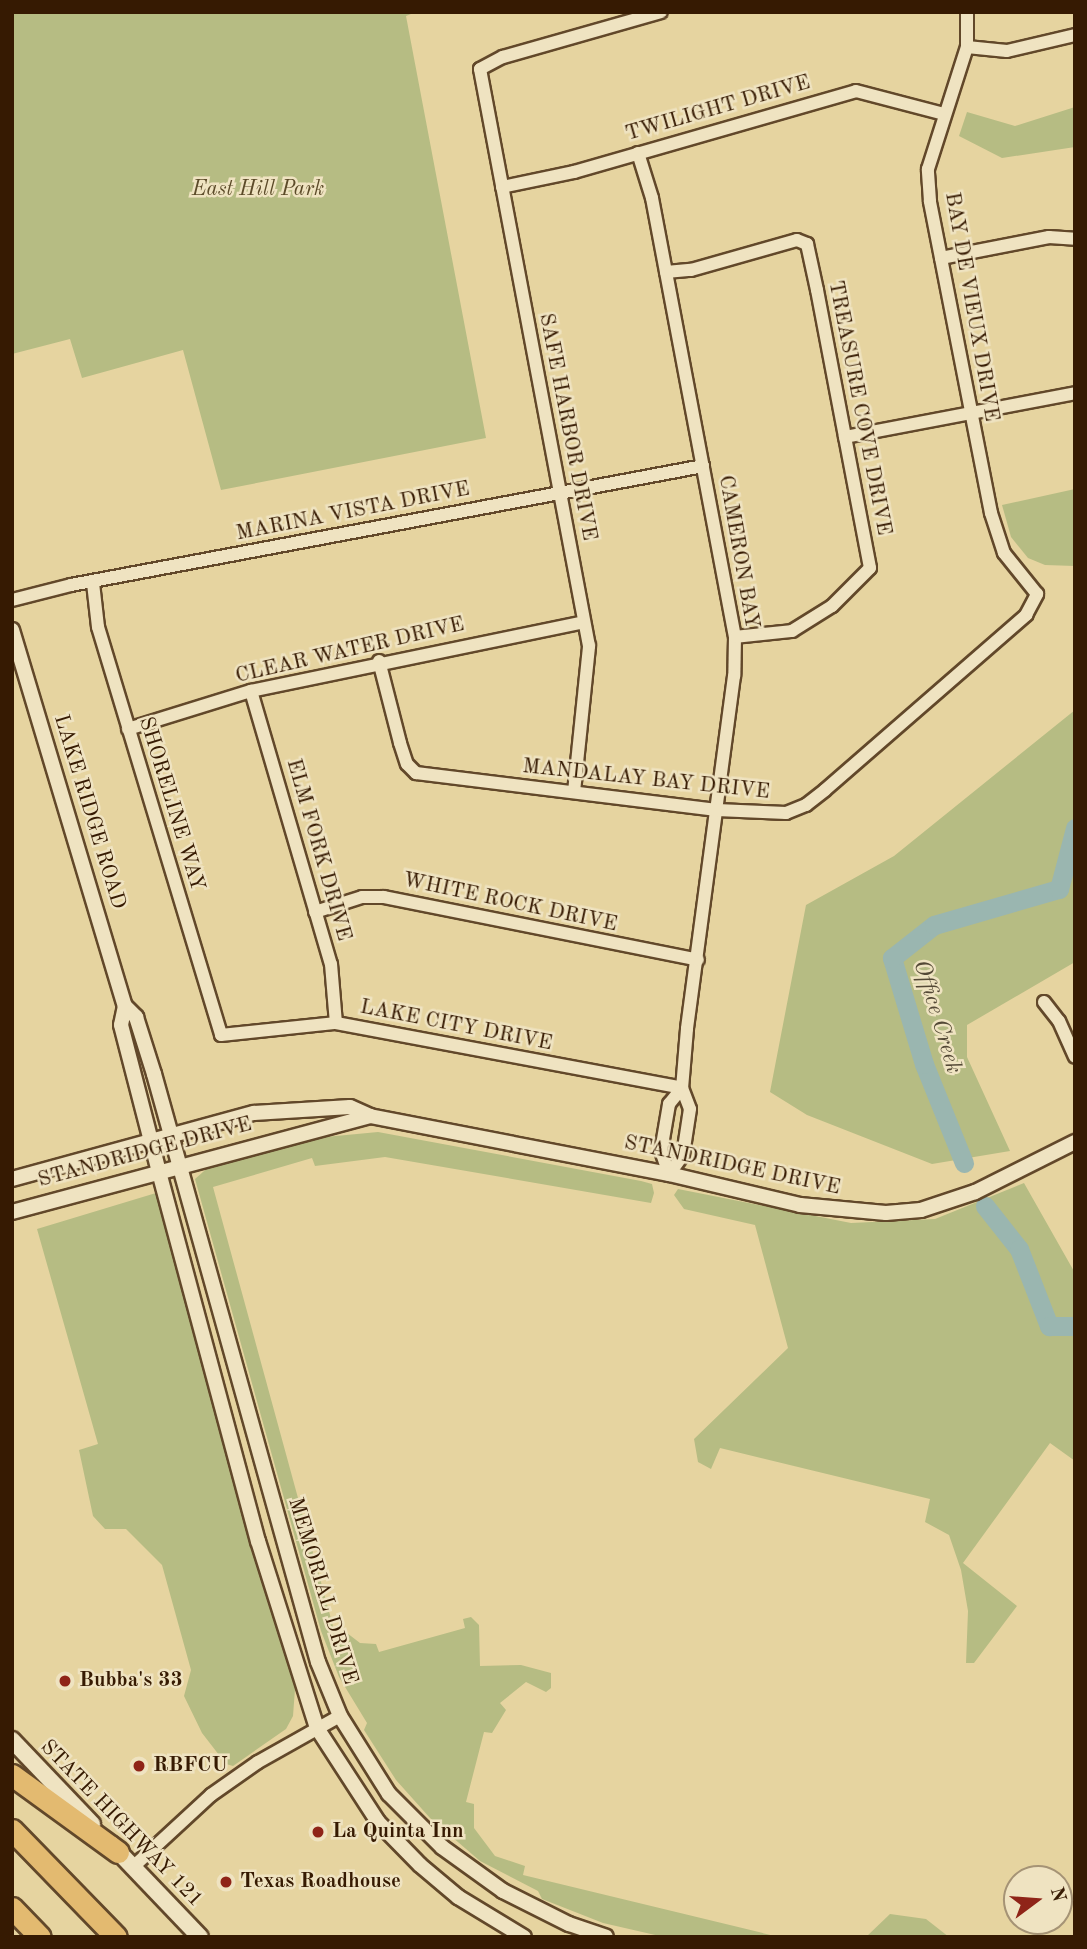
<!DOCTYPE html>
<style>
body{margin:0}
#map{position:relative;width:1087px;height:1949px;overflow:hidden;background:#e6d4a0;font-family:"Old Standard TT",serif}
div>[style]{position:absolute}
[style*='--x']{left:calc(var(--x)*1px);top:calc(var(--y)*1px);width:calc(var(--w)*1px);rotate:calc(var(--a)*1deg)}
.green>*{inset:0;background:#b6bc83}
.river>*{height:19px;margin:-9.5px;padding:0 9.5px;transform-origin:9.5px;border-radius:9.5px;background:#9ab6b0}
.roads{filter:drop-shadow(2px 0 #62482a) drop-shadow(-2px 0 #62482a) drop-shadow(0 2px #62482a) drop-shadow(0 -2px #62482a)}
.minor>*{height:12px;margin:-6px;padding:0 6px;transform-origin:6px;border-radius:6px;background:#efe3c1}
.tertiary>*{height:14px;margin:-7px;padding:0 7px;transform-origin:7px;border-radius:7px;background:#efe3c1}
.secondary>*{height:16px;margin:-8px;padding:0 8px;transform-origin:8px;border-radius:8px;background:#efe3c1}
.motorway>*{height:21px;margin:-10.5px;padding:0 10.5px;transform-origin:10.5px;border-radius:10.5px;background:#e3ba70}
.dots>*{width:19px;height:19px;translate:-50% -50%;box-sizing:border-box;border:4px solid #efe3c1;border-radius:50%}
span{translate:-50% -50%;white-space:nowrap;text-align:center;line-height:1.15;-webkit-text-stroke:5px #efe3c1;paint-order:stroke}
.street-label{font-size:21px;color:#361a02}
.park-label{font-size:21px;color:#5c4b29;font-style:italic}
.poi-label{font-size:21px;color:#361a02;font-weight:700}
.left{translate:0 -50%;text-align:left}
.water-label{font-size:23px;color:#544936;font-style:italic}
.frame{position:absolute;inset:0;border:14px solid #361a02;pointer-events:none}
.north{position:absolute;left:1003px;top:1865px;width:70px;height:70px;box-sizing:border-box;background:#efe3c1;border:2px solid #a59375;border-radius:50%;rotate:74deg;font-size:19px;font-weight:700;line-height:28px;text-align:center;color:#361a02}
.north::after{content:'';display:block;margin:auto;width:24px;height:32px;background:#8f2418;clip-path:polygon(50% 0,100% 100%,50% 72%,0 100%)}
</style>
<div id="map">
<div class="green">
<div style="clip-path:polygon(12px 12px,416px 12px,406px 16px,486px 438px,221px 490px,183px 350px,82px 378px,70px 339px,12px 354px)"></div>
<div style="clip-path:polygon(1075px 107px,1075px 147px,1002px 158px,959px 136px,967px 112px,1015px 126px)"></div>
<div style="clip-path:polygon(1075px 489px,1075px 566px,1045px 565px,1028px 558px,1011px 537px,1002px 505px)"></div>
<div style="clip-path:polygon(1075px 710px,1075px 962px,967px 1025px,967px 1057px,1010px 1151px,932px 1164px,807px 1115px,770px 1092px,806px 905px,894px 856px)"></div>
<div style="clip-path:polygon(378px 1132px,641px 1181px,652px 1184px,654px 1193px,651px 1203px,385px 1157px,315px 1166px,312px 1158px,213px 1187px,336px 1637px,347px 1633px,360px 1643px,376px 1644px,379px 1652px,465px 1628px,463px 1619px,471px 1617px,479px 1625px,480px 1666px,521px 1665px,551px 1673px,551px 1688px,546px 1692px,526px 1682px,500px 1703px,506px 1710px,492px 1733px,484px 1732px,466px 1802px,474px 1804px,474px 1828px,495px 1856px,525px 1866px,523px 1875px,779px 1937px,664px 1937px,603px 1923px,542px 1899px,538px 1891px,480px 1861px,430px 1818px,396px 1780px,364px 1730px,367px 1723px,339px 1677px,321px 1631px,195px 1179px,212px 1164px,304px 1139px)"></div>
<div style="clip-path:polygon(1024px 1183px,1075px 1273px,1075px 1461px,1050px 1443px,963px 1563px,1017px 1606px,974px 1663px,966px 1663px,968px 1611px,961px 1570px,949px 1535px,925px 1522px,930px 1499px,720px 1448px,711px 1469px,698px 1462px,694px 1439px,788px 1348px,755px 1225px,684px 1209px,674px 1195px,678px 1189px,851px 1223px,935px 1219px)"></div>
<div style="clip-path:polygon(156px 1193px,295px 1689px,293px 1716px,286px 1729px,233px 1766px,226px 1764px,202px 1733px,184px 1696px,191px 1670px,162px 1565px,126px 1529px,105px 1529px,93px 1516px,79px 1450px,98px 1444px,37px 1229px)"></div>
<div style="clip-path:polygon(890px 1914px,926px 1919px,949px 1937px,866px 1937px)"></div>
</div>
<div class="river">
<div style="--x:964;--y:1163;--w:107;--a:-112"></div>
<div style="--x:924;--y:1064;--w:111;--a:-106.8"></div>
<div style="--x:892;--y:958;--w:53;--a:-38.2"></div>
<div style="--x:934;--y:925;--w:130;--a:-16.1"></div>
<div style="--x:1059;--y:889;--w:63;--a:-75.3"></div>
<div style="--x:985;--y:1206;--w:55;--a:51.7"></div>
<div style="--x:1019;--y:1249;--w:83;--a:68.7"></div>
<div style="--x:1049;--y:1326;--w:26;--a:0"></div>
</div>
<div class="roads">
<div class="minor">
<div style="--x:967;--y:47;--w:40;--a:5.7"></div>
<div style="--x:1007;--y:51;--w:70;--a:-13.2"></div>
<div style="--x:638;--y:153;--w:47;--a:72.7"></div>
<div style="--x:652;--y:198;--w:447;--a:79.3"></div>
<div style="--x:735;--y:637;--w:39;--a:91"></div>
<div style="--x:734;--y:676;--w:356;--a:97.6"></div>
<div style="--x:687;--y:1029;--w:59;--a:94.8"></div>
<div style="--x:682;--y:1088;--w:22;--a:69"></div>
<div style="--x:690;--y:1109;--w:47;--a:98.7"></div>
<div style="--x:683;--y:1155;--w:24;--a:126"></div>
<div style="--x:502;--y:187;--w:74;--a:-11.8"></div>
<div style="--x:574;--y:172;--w:293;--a:-16"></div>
<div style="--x:856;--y:91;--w:91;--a:14.6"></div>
<div style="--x:941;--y:258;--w:110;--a:-11"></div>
<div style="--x:1049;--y:237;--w:26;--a:4"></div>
<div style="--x:666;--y:272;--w:25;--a:-5"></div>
<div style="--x:691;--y:270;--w:110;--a:-15.8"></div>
<div style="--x:797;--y:240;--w:11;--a:22"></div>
<div style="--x:807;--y:244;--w:47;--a:77.7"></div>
<div style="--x:817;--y:290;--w:283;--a:79.2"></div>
<div style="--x:870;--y:568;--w:54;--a:135"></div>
<div style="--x:832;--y:606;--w:47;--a:148"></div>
<div style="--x:792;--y:631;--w:57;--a:174"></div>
<div style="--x:845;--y:437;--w:234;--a:-10.8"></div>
<div style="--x:93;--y:583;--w:44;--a:83.5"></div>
<div style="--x:98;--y:627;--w:426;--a:73.2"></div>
<div style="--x:221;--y:1035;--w:116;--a:-6"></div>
<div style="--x:336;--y:1023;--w:352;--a:10.6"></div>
<div style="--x:12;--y:600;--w:61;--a:-14.3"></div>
<div style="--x:71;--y:585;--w:643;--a:-10.66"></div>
<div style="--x:379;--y:661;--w:85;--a:75.6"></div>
<div style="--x:400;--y:743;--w:22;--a:72"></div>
<div style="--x:407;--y:764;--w:13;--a:45"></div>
<div style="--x:416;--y:773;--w:303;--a:7"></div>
<div style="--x:717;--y:810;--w:69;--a:2.5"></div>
<div style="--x:786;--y:813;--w:22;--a:-22"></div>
<div style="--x:806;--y:805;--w:24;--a:-38"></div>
<div style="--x:825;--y:790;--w:267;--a:-41"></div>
<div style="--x:1026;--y:615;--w:24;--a:-62"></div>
<div style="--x:1037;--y:594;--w:53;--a:-128.8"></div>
<div style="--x:1004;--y:553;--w:42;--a:-108"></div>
<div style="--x:991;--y:513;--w:318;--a:-101.1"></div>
<div style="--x:930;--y:201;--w:32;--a:-94"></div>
<div style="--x:928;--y:169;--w:128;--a:-72.3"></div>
<div style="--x:967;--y:47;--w:35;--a:-90"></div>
<div style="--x:251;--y:691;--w:284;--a:73.7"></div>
<div style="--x:331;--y:964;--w:59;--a:85.2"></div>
<div style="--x:128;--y:729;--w:129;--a:-17.2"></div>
<div style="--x:251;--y:691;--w:339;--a:-11.7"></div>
<div style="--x:574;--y:792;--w:147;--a:-84.1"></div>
<div style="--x:589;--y:646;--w:587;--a:-100.7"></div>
<div style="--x:480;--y:69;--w:26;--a:-28"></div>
<div style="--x:503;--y:57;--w:164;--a:-15.9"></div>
<div style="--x:315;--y:912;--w:49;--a:-17.7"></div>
<div style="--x:362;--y:897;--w:22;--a:0"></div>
<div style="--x:384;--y:897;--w:320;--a:11.3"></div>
<div style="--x:1044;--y:1002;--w:24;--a:52"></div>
<div style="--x:1059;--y:1021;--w:39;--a:66"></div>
<div style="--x:669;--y:1174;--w:24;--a:-109"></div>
<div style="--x:661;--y:1151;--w:48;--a:-80.3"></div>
<div style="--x:669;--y:1104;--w:21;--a:-51"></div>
<div style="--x:133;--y:1867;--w:106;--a:-42.7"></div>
<div style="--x:211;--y:1795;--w:57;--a:-35.1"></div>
<div style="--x:258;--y:1762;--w:94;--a:-29.3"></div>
</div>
<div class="tertiary">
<div style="--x:12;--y:630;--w:393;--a:73.3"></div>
<div style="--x:125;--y:1006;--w:19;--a:102"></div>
<div style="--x:121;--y:1025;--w:152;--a:75.5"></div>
<div style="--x:159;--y:1172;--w:382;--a:75"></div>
<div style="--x:258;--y:1541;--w:196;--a:72.5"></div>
<div style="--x:317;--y:1728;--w:112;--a:57"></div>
<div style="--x:378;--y:1822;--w:60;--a:45.7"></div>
<div style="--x:420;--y:1865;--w:50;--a:40.1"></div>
<div style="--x:458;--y:1897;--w:77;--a:31.2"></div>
<div style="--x:125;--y:1006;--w:16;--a:45"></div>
<div style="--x:136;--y:1017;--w:60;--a:72.5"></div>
<div style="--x:154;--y:1074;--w:610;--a:74.42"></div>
<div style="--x:318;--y:1662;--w:58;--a:67.8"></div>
<div style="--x:340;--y:1716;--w:92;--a:57.9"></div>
<div style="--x:389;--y:1794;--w:75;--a:45"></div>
<div style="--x:442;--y:1847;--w:75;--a:35.8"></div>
<div style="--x:503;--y:1891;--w:74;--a:26.6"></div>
<div style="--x:569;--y:1924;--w:39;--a:19"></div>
<div style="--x:12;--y:1179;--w:251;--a:-15.3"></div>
<div style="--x:254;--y:1113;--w:96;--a:-3.6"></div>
<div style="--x:350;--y:1107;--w:22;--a:24"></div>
<div style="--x:370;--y:1116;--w:305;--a:11"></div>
<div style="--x:669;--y:1174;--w:135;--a:13.3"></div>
<div style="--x:800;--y:1205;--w:86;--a:5.3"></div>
<div style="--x:886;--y:1213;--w:35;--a:-5"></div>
<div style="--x:921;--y:1210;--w:57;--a:-18.4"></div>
<div style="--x:975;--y:1192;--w:112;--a:-26.6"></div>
<div style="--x:12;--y:1212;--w:371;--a:-15"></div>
</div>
<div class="secondary">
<div style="--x:12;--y:1740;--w:116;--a:46.4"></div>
<div style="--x:112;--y:1845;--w:127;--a:46.3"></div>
</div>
<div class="motorway">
<div style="--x:12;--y:1775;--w:131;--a:36"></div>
<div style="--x:12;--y:1830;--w:149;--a:45.8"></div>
<div style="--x:12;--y:1908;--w:40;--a:46"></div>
</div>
</div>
<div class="dots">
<div style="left:65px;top:1681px;background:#8f2418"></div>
<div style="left:139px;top:1766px;background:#8f2418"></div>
<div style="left:318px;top:1832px;background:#8f2418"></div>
<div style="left:226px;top:1882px;background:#8f2418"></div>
</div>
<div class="street-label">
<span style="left:718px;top:109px;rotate:-16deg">TWILIGHT DRIVE</span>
<span style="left:971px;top:307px;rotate:80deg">BAY DE VIEUX DRIVE</span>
<span style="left:859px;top:408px;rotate:79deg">TREASURE COVE DRIVE</span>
<span style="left:567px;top:427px;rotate:79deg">SAFE HARBOR DRIVE</span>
<span style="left:353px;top:512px;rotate:-11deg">MARINA VISTA DRIVE</span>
<span style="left:738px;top:552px;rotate:80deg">CAMERON BAY</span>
<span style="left:350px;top:651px;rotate:-13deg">CLEAR WATER DRIVE</span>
<span style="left:646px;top:780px;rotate:6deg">MANDALAY BAY DRIVE</span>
<span style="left:171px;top:804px;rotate:73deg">SHORELINE WAY</span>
<span style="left:89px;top:812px;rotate:73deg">LAKE RIDGE ROAD</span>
<span style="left:318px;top:850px;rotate:74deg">ELM FORK DRIVE</span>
<span style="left:510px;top:903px;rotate:12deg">WHITE ROCK DRIVE</span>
<span style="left:456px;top:1026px;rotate:11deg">LAKE CITY DRIVE</span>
<span style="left:145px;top:1153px;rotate:-15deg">STANDRIDGE DRIVE</span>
<span style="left:732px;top:1166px;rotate:12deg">STANDRIDGE DRIVE</span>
<span style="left:322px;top:1591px;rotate:73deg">MEMORIAL DRIVE</span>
<span style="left:121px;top:1824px;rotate:46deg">STATE HIGHWAY 121</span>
</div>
<div class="park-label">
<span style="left:258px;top:190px">East Hill Park</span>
</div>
<div class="poi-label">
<span class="left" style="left:79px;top:1681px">Bubba's 33</span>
<span class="left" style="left:153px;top:1766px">RBFCU</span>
<span class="left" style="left:332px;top:1832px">La Quinta Inn</span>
<span class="left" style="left:240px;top:1882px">Texas Roadhouse</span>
</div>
<div class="water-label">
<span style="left:937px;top:1017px;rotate:73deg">Office Creek</span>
</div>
<div class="frame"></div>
<div class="north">N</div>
</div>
